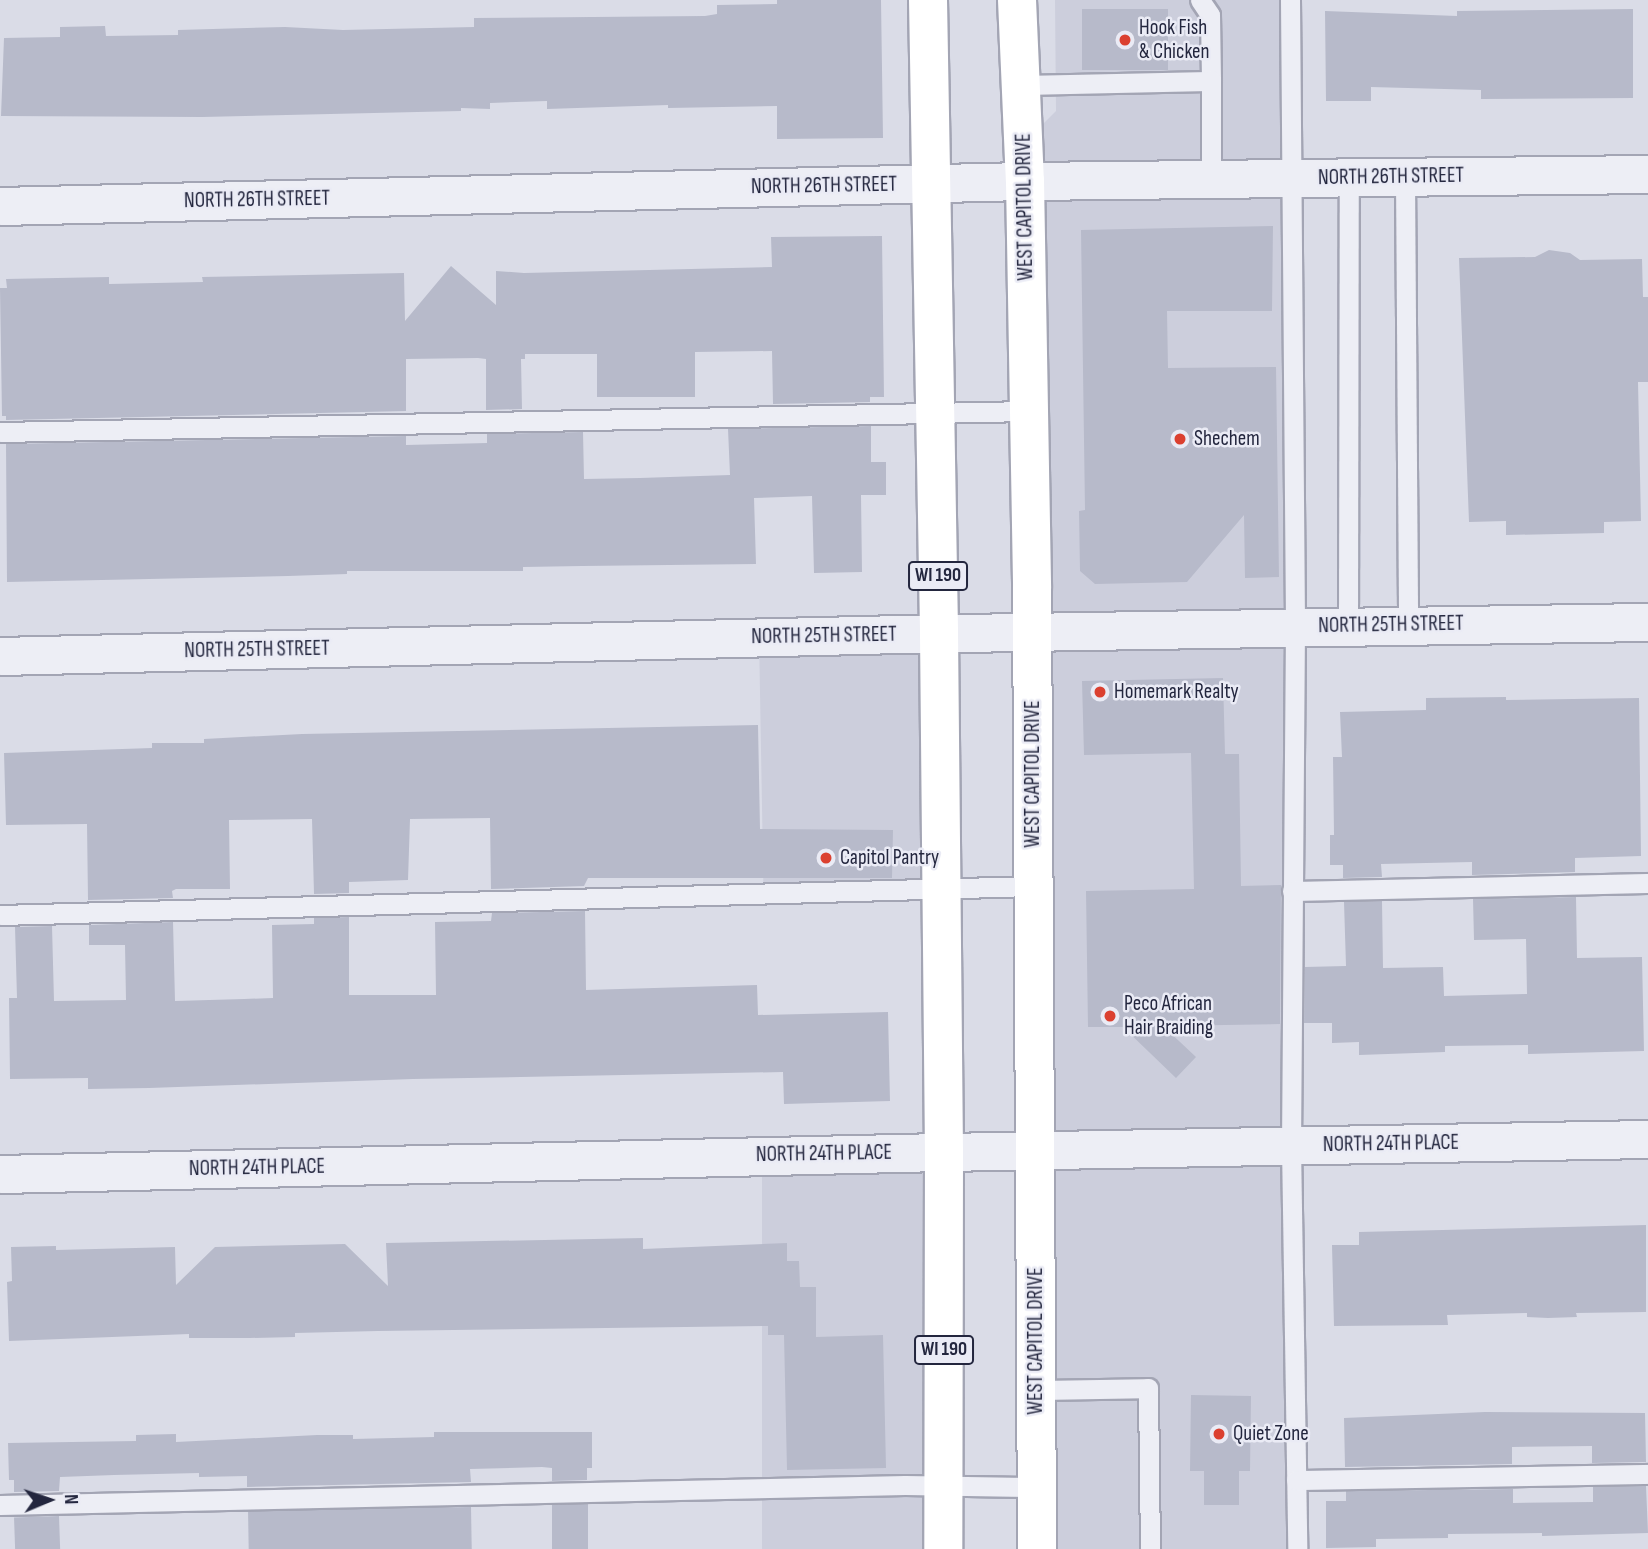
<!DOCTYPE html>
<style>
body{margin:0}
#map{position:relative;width:1648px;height:1549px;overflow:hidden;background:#dadce7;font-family:"Sofia Sans Condensed",sans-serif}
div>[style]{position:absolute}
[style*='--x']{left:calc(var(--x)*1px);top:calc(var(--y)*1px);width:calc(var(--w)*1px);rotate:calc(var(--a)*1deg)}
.built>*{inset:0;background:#cccedc;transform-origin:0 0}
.building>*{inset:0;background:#b7baca;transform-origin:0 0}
.roads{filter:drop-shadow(2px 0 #a3a5b4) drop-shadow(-2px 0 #a3a5b4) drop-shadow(0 2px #a3a5b4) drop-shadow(0 -2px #a3a5b4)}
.lane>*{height:19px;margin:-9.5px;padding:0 9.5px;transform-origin:9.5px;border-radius:9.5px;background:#edeef5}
.street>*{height:37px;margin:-18.5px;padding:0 18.5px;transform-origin:18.5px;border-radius:18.5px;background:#edeef5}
.primary>*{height:38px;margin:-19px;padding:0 19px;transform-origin:19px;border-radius:19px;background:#fff}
.dots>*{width:19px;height:19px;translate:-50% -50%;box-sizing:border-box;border:4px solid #eaebf5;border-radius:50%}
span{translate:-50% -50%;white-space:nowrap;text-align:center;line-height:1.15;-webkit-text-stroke:5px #eaebf5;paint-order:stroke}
.shield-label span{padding:2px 5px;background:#eaebf5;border:2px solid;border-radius:5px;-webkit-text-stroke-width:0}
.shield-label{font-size:19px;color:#23263e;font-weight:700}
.poi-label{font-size:21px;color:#23263e}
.left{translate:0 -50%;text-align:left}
.street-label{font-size:21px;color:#23263e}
.north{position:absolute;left:14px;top:1465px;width:70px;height:70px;-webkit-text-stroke:5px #eaebf5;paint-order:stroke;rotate:88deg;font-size:19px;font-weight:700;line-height:28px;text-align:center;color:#23263e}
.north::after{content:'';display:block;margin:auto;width:24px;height:32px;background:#23263e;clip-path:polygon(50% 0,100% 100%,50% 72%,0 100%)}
</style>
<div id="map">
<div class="built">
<div style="clip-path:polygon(1055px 0,1290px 0,1297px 1549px,1037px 1549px,1024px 143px,1056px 111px)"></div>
<div style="left:939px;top:633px;width:256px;height:180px;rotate:89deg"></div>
<div style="left:944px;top:1152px;width:397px;height:182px;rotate:90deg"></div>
</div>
<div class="building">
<div style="clip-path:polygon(777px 0,881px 0,883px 138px,777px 139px,777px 106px,668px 108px,668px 105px,547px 109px,547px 101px,490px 103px,490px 109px,461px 108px,461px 111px,202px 117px,1px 116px,4px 38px,60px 37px,60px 27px,105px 26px,106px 36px,178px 35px,178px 30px,285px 27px,343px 30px,474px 27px,474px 18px,705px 16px,717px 14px,717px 5px,777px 4px)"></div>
<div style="left:1168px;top:9px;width:61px;height:86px;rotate:90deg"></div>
<div style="clip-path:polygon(1633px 9px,1633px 98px,1481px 99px,1481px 90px,1371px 87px,1371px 101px,1326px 101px,1325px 11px,1457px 16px,1457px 11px)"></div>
<div style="clip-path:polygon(1273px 226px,1272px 311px,1167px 311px,1168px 368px,1276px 367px,1279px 577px,1245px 578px,1244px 515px,1187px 582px,1095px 584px,1080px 571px,1079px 511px,1085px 510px,1081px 230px)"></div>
<div style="clip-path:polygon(882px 236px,884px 397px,870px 397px,870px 402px,773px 404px,772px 351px,695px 352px,695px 397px,597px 397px,597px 354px,525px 354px,525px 359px,521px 359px,522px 409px,486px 410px,486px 359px,478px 358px,406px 359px,406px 411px,6px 420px,6px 416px,2px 416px,0 288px,7px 288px,6px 279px,109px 277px,109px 284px,203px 282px,202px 277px,404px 273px,405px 321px,451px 266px,496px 305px,496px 271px,524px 273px,772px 267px,771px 237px)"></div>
<div style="clip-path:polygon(1549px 250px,1570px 253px,1580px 260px,1642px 259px,1643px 297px,1648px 297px,1648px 382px,1638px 382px,1641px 521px,1604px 522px,1604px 533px,1506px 535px,1506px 521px,1469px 522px,1459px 258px,1535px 257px)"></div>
<div style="clip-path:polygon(871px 426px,871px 462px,886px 462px,886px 495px,861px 495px,862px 572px,814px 573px,812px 496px,754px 498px,756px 564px,582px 566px,523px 567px,523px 571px,347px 571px,347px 574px,288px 576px,7px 582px,6px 444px,406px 436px,406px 445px,487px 443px,487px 434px,583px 432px,584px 479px,640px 478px,730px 475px,728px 429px)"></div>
<div style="clip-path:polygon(1223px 678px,1225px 754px,1239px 754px,1241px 886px,1281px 885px,1280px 1024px,1163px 1026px,1196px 1057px,1176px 1078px,1123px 1027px,1088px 1027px,1086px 891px,1194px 889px,1191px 753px,1084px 755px,1082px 681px)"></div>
<div style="clip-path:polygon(1506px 697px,1506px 700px,1639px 698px,1641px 856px,1575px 858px,1575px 872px,1472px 875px,1472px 862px,1381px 864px,1382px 877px,1343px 878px,1343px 865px,1330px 865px,1330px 835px,1334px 835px,1333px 757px,1342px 757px,1340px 712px,1426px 710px,1426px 698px)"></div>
<div style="clip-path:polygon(758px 725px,760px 829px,893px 830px,892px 878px,588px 878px,584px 886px,491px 889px,490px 818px,410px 819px,408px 880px,349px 882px,349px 893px,314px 894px,312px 819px,229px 820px,230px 889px,176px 889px,172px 891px,173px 898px,88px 900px,87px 824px,6px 825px,4px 753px,152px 748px,152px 743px,204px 743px,204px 739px,302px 734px)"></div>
<div style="clip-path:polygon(1576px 897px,1577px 958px,1642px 957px,1644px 1051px,1528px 1054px,1528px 1045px,1445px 1046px,1445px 1052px,1359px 1055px,1359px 1042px,1332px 1043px,1332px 1023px,1304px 1023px,1305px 967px,1346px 966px,1344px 902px,1382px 901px,1383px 968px,1443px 967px,1444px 996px,1527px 994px,1526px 939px,1474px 940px,1473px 899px)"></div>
<div style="clip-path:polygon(585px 911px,586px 990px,757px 985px,758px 1015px,888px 1012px,890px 1101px,784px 1104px,783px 1072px,413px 1079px,149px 1088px,88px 1089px,88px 1078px,10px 1079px,9px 998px,17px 998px,15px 927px,52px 926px,54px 1001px,126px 1000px,125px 945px,89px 945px,89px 925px,173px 922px,175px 1001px,244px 999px,273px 998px,272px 925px,314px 924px,314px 918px,349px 917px,349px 995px,436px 995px,435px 922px,491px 921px,492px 913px)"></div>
<div style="clip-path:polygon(1646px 1225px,1646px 1312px,1576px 1313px,1577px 1317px,1548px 1318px,1527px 1317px,1527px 1313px,1447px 1315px,1448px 1325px,1334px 1326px,1332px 1245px,1359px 1245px,1359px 1232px)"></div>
<div style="clip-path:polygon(643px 1238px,643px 1249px,787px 1243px,787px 1261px,799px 1261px,800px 1287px,816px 1287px,816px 1337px,883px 1335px,886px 1468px,787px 1470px,784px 1335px,768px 1335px,768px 1326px,378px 1331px,295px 1333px,295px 1337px,250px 1338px,189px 1338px,189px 1334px,9px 1341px,7px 1282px,12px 1281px,11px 1247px,56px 1246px,56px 1250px,175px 1247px,176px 1285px,215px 1247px,345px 1244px,388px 1286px,386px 1243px)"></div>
<div style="clip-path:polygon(1191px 1395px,1251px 1396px,1250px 1471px,1239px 1471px,1239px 1505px,1204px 1505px,1204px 1471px,1190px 1471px)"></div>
<div style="clip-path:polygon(1485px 1412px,1645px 1413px,1646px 1462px,1592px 1463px,1592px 1446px,1512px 1447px,1512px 1464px,1345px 1467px,1344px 1418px)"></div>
<div style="clip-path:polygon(434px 1432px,592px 1432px,592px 1468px,587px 1468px,587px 1480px,552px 1481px,552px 1468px,542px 1467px,470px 1469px,471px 1482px,247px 1487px,247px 1476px,199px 1477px,199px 1473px,114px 1475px,60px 1477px,59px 1491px,14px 1492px,14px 1480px,9px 1480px,8px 1443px,136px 1441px,136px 1435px,176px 1434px,176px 1442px,317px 1435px,353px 1435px,353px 1439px,434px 1437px)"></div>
<div style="clip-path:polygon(1646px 1486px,1648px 1533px,1542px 1536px,1542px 1533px,1448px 1534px,1448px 1538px,1376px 1539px,1376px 1547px,1326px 1548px,1326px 1501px,1346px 1501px,1346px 1491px,1513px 1489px,1513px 1503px,1593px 1502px,1593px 1487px)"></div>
<div style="left:588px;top:1504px;width:45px;height:36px;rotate:90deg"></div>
<div style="left:471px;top:1507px;width:42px;height:223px;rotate:89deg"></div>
<div style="left:59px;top:1516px;width:33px;height:45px;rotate:88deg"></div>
</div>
<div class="roads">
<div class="lane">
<div style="--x:1200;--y:0;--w:18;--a:56"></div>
<div style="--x:1210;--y:15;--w:66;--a:89.1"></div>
<div style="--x:1290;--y:0;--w:627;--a:89.54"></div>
<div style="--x:1295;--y:627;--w:518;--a:90.44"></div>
<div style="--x:1291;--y:1145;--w:404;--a:89.1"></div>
<div style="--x:1021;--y:85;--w:190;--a:-1.2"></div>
<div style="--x:1211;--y:81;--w:98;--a:90"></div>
<div style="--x:1405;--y:177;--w:448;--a:89.6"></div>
<div style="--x:0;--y:432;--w:1029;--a:-1.17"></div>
<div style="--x:1348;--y:626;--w:449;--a:-89.9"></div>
<div style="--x:1292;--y:891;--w:356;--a:-1.3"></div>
<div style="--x:0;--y:915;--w:1034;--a:-1.61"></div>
<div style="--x:1036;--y:1390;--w:112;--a:-1"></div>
<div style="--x:1148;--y:1388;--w:161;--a:89.3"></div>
<div style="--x:1296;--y:1480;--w:352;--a:-1"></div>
<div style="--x:0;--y:1505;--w:905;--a:-1.27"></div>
<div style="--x:905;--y:1485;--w:132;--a:0.9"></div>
</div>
<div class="street">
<div style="--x:0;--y:206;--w:1025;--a:-1.4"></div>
<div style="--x:1025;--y:181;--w:623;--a:-0.64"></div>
<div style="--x:0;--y:656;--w:898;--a:-1.4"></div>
<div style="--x:898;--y:634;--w:750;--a:-0.92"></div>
<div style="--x:0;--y:1174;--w:944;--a:-1.34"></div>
<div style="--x:944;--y:1152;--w:704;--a:-1.06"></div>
</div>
<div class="primary">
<div style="--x:928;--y:0;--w:633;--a:89"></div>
<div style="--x:939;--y:633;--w:519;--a:89.45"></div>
<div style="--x:944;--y:1152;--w:397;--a:90.1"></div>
<div style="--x:1017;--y:0;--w:181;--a:87.5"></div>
<div style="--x:1025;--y:181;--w:407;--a:89"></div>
<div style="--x:1032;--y:588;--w:961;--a:89.7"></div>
</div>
</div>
<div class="dots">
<div style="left:1125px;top:40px;background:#db4030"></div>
<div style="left:1180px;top:439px;background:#db4030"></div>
<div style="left:1100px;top:692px;background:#db4030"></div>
<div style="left:826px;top:858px;background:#db4030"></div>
<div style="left:1110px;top:1016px;background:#db4030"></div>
<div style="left:1219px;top:1434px;background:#db4030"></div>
</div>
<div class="shield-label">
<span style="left:938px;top:576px">WI 190</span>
<span style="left:944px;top:1350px">WI 190</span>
</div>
<div class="poi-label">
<span class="left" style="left:1139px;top:40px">Hook Fish<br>&amp; Chicken</span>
<span class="left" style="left:1194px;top:439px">Shechem</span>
<span class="left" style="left:1114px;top:692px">Homemark Realty</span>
<span class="left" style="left:840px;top:858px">Capitol Pantry</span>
<span class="left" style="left:1124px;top:1016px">Peco African<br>Hair Braiding</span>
<span class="left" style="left:1233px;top:1434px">Quiet Zone</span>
</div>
<div class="street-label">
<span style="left:1391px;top:177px;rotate:-1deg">NORTH 26TH STREET</span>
<span style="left:824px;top:186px;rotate:-1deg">NORTH 26TH STREET</span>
<span style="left:257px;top:200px;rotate:-1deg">NORTH 26TH STREET</span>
<span style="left:1025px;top:207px;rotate:-91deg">WEST CAPITOL DRIVE</span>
<span style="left:1391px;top:625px;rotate:-1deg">NORTH 25TH STREET</span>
<span style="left:824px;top:636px;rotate:-1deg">NORTH 25TH STREET</span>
<span style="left:257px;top:650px;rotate:-1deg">NORTH 25TH STREET</span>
<span style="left:1033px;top:774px;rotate:-90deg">WEST CAPITOL DRIVE</span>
<span style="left:1391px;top:1144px;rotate:-1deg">NORTH 24TH PLACE</span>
<span style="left:824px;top:1154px;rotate:-1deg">NORTH 24TH PLACE</span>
<span style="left:257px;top:1168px;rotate:-1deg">NORTH 24TH PLACE</span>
<span style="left:1036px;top:1341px;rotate:-90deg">WEST CAPITOL DRIVE</span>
</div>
<div class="north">N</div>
</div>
